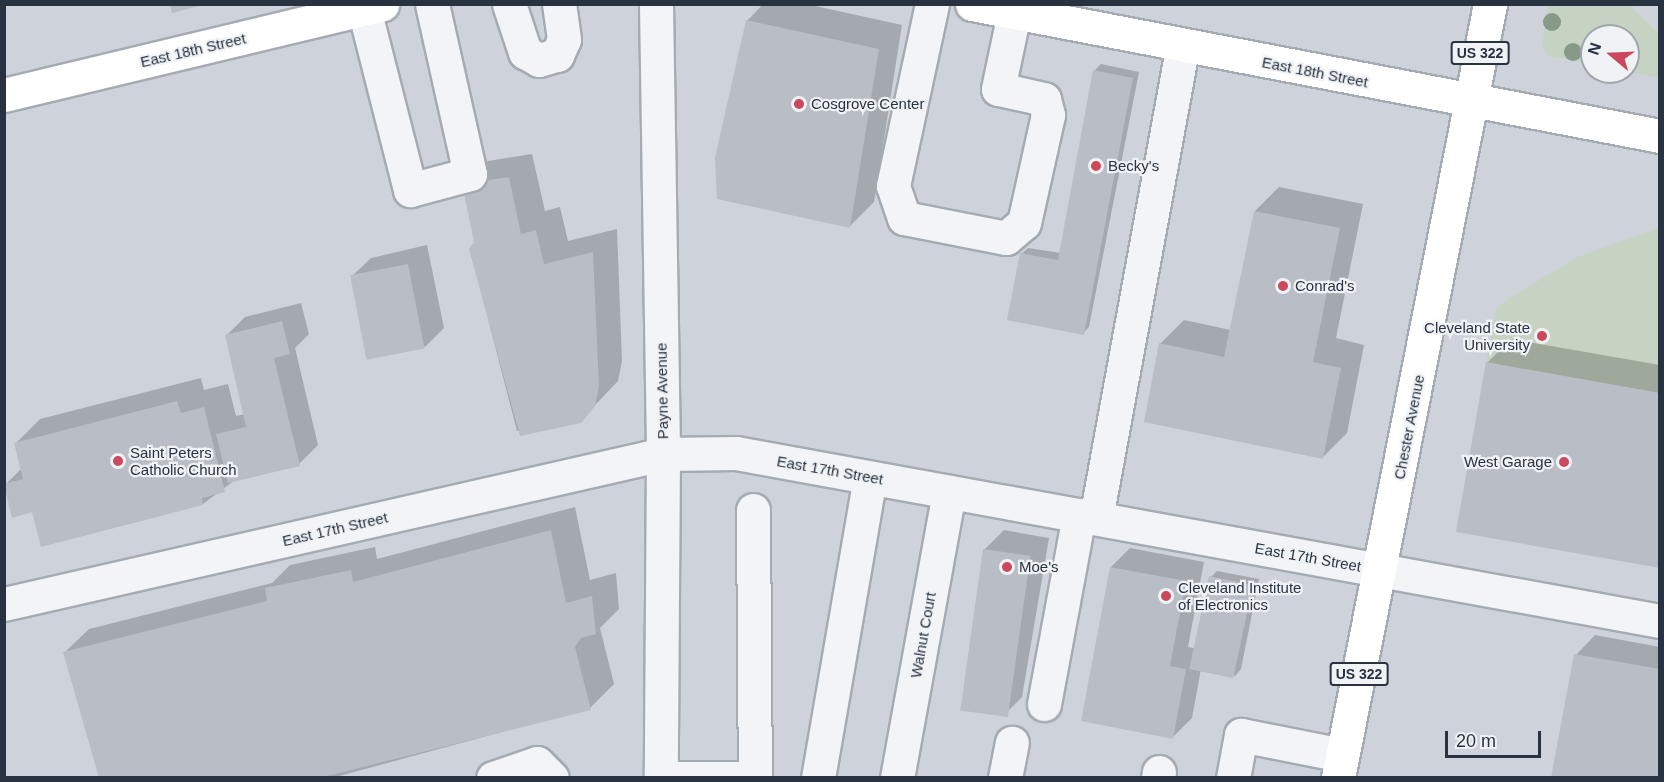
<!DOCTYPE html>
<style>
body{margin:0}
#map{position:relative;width:1664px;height:782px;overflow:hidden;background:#e0e4e9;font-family:Arial,sans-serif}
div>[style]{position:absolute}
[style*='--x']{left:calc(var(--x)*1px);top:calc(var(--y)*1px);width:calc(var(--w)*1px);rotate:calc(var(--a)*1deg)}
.built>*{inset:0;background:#ced3db}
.green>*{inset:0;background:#c6d3c2}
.shadow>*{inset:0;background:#0003}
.building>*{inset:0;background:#b8bdc6;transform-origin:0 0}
.roads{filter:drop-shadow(2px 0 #a5abb3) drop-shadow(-2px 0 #a5abb3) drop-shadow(0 2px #a5abb3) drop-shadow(0 -2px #a5abb3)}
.minor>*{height:33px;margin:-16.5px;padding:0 16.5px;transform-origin:16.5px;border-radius:16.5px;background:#f3f4f7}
.major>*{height:33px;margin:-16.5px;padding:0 16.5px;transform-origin:16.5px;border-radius:16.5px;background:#fff}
.trees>*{width:18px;height:18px;margin:-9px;border-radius:50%;background:#879987}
.dots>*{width:16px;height:16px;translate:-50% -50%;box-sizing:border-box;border:3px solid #f0f3f6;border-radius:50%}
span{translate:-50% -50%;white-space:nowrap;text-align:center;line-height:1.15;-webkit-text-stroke:4.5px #f0f3f6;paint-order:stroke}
.shield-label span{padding:2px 4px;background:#f0f3f6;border:2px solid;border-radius:4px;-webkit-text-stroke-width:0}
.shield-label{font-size:14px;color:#293240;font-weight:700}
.street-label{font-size:15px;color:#293240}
.poi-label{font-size:15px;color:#293240}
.left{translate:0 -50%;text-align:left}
.right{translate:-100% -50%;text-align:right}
.frame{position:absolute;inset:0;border:6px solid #293240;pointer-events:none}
.north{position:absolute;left:1580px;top:24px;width:60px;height:60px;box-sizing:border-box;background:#f0f3f6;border:2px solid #a0a6ad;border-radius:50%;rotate:289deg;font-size:16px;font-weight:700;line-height:24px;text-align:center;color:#293240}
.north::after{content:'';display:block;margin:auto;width:21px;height:27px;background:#cb485d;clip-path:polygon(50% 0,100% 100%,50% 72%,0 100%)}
.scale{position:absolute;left:1445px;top:731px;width:96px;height:27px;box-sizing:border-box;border:3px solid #293240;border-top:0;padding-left:8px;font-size:18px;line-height:21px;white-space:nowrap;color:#293240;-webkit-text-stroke:4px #f0f3f6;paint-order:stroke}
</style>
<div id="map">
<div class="built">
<div style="clip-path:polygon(evenodd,5px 5px,1659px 5px,1659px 777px,5px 778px,5px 5px,1592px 36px,1628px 36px,1628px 72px,1592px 72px,1592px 36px)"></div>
</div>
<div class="green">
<div style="clip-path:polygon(1549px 4px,1630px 5px,1659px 34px,1659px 78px,1628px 72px,1628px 36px,1592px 36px,1592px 64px,1546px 55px,1542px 45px)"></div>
<div style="clip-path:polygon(1659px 228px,1659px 393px,1486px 362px,1496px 309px,1506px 300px,1577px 257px)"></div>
</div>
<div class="shadow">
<div style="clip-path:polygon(763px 4px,806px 4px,902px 25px,874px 202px,850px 226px,747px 21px)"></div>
<div style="clip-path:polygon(1101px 64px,1139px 72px,1089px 327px,1083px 333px,1021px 254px,1028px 248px,1061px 253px,1094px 71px)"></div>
<div style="clip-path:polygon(532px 154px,545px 211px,560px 207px,568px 241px,617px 229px,622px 361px,618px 381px,580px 421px,517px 431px,470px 249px,476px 243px,464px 185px,488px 161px)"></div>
<div style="clip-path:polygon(1279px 187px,1363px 204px,1336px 338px,1364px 345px,1347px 433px,1323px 457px,1160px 344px,1184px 320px,1231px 330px,1255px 211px)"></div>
<div style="clip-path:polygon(427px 245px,444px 328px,425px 347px,351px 277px,371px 258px)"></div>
<div style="clip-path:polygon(301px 303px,309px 334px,295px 348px,318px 445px,299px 464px,235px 480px,203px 504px,5px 485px,22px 468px,16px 443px,40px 419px,201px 378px,204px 390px,228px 384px,236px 416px,245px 414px,226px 336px,245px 317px)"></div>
<div style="clip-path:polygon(1511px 339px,1660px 365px,1660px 566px,1487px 363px)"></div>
<div style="clip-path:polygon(575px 507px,590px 580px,616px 573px,619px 609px,600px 628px,614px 684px,590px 708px,332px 778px,100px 778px,65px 652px,89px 629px,272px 583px,290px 565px,375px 547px,377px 559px)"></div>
<div style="clip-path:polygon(1004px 530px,1049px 538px,1022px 697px,1003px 716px,985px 549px)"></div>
<div style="clip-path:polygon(1130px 548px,1204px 562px,1188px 647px,1197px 649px,1211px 577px,1217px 571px,1259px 579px,1241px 669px,1235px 676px,1201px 669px,1192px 718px,1173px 737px,1111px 567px)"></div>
<div style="clip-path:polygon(1595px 635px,1660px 647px,1660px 778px,1576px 655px)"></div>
</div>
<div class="building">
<div style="clip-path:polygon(170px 4px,202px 4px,203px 5px,172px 13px)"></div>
<div style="clip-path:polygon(746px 20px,879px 49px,850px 228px,717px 199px,715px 158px)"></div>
<div style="clip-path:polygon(1093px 70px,1133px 78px,1084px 335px,1007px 320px,1020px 253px,1058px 260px)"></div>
<div style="clip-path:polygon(509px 177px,521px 234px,536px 230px,544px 264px,593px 252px,599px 386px,595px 406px,581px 423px,520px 436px,469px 249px,474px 242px,462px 184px)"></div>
<div style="clip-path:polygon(1254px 211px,1340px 228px,1313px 362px,1341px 368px,1323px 459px,1144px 422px,1159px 343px,1224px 357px)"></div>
<div style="left:408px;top:264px;width:86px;height:59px;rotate:79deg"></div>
<div style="clip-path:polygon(282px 321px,290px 354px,274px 358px,300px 466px,228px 483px,216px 434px,246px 427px,225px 335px)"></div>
<div style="clip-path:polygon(1486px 362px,1660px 393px,1660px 568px,1456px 532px)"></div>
<div style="clip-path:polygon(177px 401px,181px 413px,204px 407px,225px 492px,202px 498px,203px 505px,41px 547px,32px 512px,12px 518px,4px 484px,23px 479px,14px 443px)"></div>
<div style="clip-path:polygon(551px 530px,566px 603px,592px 596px,596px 634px,581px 638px,575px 647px,591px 710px,319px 778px,99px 778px,63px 652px,267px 601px,265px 588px,351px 570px,353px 582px)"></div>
<div style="left:983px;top:549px;width:48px;height:163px;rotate:8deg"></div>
<div style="clip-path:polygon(1110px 567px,1186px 581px,1170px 666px,1186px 669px,1173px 739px,1081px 721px)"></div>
<div style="left:1209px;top:576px;width:45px;height:95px;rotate:12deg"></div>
<div style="clip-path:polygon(1574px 654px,1660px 669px,1660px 778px,1551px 778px)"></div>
</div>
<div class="roads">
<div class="minor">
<div style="--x:509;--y:4;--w:51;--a:71.6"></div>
<div style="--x:525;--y:52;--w:16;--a:30"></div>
<div style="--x:539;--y:60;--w:19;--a:-16"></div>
<div style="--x:557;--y:55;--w:17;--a:-66"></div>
<div style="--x:564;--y:39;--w:35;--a:-98"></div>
<div style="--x:656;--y:4;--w:450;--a:89.1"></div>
<div style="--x:663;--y:454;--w:324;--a:90.4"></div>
<div style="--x:661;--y:778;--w:94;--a:0"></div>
<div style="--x:932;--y:4;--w:186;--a:102.1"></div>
<div style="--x:893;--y:186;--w:34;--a:71"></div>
<div style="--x:904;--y:218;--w:104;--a:11.1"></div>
<div style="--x:1006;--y:238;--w:23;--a:-40"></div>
<div style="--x:1024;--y:223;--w:111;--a:-77.5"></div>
<div style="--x:1048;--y:115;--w:16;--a:-104"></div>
<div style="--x:1044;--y:99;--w:47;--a:-167.7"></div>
<div style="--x:998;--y:89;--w:78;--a:-78.1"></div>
<div style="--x:364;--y:9;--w:187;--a:75.7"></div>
<div style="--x:410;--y:190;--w:62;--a:-14.9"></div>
<div style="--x:470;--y:174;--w:174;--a:-102.6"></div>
<div style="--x:753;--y:510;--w:266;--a:89.6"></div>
<div style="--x:1096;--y:518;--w:480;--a:-79.6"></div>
<div style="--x:4;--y:604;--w:676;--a:-12.82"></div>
<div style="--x:663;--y:454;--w:73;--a:-0.8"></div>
<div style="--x:736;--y:453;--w:939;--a:10.3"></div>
<div style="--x:1044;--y:704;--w:192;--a:-79.5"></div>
<div style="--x:493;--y:778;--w:46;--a:-18.8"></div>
<div style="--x:537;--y:763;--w:21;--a:45"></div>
<div style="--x:818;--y:778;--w:304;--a:-80.2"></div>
<div style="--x:897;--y:778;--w:291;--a:-79.7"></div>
<div style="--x:1005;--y:778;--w:36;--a:-79"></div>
<div style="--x:1158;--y:778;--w:6;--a:-81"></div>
<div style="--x:1233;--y:778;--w:44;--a:-79.5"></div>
<div style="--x:1241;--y:735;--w:103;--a:11.2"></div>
</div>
<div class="major">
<div style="--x:972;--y:4;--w:701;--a:10.86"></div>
<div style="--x:4;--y:95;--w:389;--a:-13.5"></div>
<div style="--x:1338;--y:778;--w:789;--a:-78.89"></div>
</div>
</div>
<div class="trees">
<div style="left:1552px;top:22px"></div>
<div style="left:1573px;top:52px"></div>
</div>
<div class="dots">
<div style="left:799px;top:104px;background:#cb485d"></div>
<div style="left:1096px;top:166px;background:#cb485d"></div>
<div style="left:1283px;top:286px;background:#cb485d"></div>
<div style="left:1542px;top:336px;background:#cb485d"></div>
<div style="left:118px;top:461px;background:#cb485d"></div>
<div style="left:1564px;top:462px;background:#cb485d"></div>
<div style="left:1007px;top:567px;background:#cb485d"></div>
<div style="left:1166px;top:596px;background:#cb485d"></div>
</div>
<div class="shield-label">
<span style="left:1480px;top:53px">US 322</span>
<span style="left:1359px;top:674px">US 322</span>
</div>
<div class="street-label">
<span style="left:193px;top:50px;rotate:-13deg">East 18th Street</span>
<span style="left:1315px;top:72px;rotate:11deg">East 18th Street</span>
<span style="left:662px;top:391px;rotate:-91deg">Payne Avenue</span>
<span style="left:1409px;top:427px;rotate:-79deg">Chester Avenue</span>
<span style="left:830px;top:470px;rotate:10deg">East 17th Street</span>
<span style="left:335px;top:529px;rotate:-13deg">East 17th Street</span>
<span style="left:1308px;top:557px;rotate:10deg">East 17th Street</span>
<span style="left:923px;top:635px;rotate:-80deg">Walnut Court</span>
</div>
<div class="poi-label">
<span class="left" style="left:811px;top:104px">Cosgrove Center</span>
<span class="left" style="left:1108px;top:166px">Becky's</span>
<span class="left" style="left:1295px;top:286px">Conrad's</span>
<span class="right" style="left:1530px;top:336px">Cleveland State<br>University</span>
<span class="left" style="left:130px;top:461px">Saint Peters<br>Catholic Church</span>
<span class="right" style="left:1552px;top:462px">West Garage</span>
<span class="left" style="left:1019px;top:567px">Moe's</span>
<span class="left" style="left:1178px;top:596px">Cleveland Institute<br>of Electronics</span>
</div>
<div class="frame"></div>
<div class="north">N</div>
<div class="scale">20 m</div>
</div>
